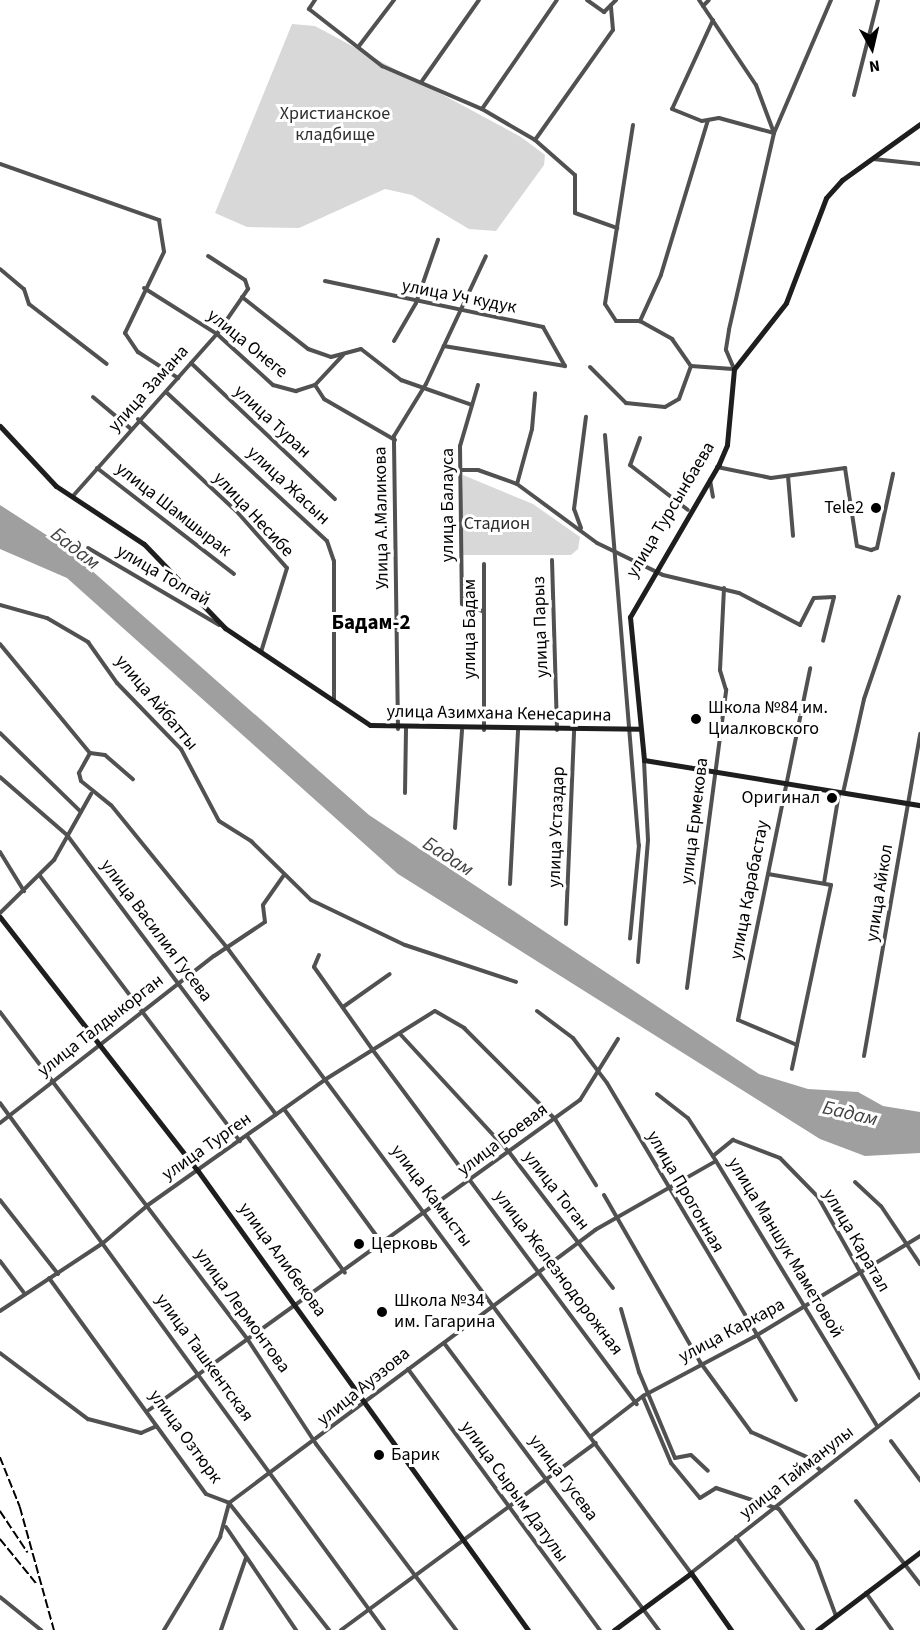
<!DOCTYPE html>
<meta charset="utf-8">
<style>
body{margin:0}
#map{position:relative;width:920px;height:1630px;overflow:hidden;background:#fff;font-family:"Source Sans 3",sans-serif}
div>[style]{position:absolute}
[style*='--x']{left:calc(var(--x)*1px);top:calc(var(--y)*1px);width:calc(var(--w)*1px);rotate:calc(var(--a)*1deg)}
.green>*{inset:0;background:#d8d8d8}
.water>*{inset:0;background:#9f9f9f}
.street>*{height:4px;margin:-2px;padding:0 2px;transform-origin:2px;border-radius:2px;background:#515151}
.secondary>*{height:5px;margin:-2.5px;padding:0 2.5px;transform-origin:2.5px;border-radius:2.5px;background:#1e1e1e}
.rail>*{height:1.5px;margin-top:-0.75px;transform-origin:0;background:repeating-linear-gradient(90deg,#000 0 9px,transparent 0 12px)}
.dots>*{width:16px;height:16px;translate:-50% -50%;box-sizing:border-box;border:3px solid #fff;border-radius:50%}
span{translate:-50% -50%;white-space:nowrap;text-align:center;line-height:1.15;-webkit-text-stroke:6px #fff;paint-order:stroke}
.park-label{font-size:18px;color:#2f2f2f}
.street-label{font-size:18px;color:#000}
.poi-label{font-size:18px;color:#000}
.right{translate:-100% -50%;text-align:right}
.left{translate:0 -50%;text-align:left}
.water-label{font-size:20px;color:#404040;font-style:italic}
.quarter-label{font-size:21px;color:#000;font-weight:700}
.north{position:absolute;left:842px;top:18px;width:60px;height:60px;-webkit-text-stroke:4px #fff;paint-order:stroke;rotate:172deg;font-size:16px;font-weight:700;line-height:24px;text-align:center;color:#000}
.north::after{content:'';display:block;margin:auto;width:21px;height:27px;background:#000;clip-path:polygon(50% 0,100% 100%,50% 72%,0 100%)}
</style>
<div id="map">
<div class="green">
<div style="clip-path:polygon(292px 24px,315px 26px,521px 137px,545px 155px,544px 165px,496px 231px,469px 229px,412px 195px,385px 189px,299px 228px,247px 227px,215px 213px)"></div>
<div style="clip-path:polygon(463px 475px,533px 504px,580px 537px,578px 549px,571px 555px,460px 555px)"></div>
</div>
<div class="water">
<div style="clip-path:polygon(0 505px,65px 547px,369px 815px,759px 1074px,808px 1089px,858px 1092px,883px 1106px,920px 1112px,920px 1153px,865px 1156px,820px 1139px,398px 874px,67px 578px,0 549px)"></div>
</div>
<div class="street">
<div style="--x:315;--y:0;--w:11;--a:124"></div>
<div style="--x:309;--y:9;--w:93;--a:38"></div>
<div style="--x:382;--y:66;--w:109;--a:23.3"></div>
<div style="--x:482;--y:109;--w:61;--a:30.3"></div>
<div style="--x:535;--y:140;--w:53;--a:41.2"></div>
<div style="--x:575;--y:175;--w:38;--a:90"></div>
<div style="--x:575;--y:213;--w:45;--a:19.7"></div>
<div style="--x:587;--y:0;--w:21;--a:35"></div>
<div style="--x:604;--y:12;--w:17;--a:-45"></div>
<div style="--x:699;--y:0;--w:102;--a:56.2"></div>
<div style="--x:756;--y:85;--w:51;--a:69.4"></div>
<div style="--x:774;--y:133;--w:202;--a:102.9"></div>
<div style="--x:729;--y:330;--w:20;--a:99"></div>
<div style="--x:726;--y:350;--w:21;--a:67"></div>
<div style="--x:703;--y:6;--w:8;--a:-45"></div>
<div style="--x:713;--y:20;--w:98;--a:114.7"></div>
<div style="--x:672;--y:109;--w:32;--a:22"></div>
<div style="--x:702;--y:121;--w:17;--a:-10"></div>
<div style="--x:719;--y:118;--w:57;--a:15.3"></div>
<div style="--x:774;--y:133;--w:145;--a:-66.8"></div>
<div style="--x:359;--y:46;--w:58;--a:-52.7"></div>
<div style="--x:422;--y:81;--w:99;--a:-54.9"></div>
<div style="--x:854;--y:95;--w:98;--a:-75.8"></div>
<div style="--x:482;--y:109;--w:132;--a:-55.5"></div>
<div style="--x:708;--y:120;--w:162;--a:106.9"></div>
<div style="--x:661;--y:275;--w:51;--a:114.5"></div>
<div style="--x:640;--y:321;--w:37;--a:29"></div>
<div style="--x:672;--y:339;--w:33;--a:55"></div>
<div style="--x:691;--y:366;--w:42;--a:4.1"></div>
<div style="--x:633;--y:125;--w:181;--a:98.9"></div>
<div style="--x:605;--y:304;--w:20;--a:57"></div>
<div style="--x:616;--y:321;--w:24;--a:0"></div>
<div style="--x:535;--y:140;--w:135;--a:-54.7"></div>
<div style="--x:613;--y:30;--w:25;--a:-95"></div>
<div style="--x:873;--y:159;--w:47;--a:6.1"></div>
<div style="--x:0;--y:164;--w:169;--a:19.4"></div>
<div style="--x:159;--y:220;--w:32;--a:81"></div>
<div style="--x:164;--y:252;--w:90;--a:115.7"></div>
<div style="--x:125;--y:333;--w:23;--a:56"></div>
<div style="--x:138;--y:352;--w:48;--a:33"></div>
<div style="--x:0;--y:269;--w:31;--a:40"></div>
<div style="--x:24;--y:289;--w:16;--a:72"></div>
<div style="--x:29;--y:304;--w:98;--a:37.6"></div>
<div style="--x:325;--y:281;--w:223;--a:11.9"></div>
<div style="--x:543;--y:327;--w:45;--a:60.6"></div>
<div style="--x:565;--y:366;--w:123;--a:-170.6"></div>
<div style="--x:144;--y:288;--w:86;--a:32.2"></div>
<div style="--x:217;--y:334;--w:76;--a:42.3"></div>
<div style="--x:273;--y:385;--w:24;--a:15"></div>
<div style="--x:296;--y:391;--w:20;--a:-18"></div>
<div style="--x:315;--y:385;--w:17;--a:57"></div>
<div style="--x:324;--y:399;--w:82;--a:30"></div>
<div style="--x:242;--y:297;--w:84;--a:38.2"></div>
<div style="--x:308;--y:349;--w:24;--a:19"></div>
<div style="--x:331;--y:357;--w:31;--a:-15"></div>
<div style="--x:361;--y:349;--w:51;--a:37.8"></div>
<div style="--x:401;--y:380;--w:75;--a:19.4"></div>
<div style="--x:394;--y:341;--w:44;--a:-59.9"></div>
<div style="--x:416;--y:303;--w:67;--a:-70.8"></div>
<div style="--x:191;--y:363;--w:198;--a:43.4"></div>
<div style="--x:590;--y:367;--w:51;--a:45"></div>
<div style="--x:626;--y:403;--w:39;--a:6"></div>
<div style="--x:665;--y:407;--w:16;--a:-30"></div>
<div style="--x:679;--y:399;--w:35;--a:-70"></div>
<div style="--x:315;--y:385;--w:41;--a:-47"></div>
<div style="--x:478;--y:385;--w:64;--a:106.4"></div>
<div style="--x:460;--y:446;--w:158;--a:89.3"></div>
<div style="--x:462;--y:604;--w:21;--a:19"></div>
<div style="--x:166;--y:392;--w:219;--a:42.8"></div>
<div style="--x:327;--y:541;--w:21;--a:71"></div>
<div style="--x:334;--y:561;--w:138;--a:90"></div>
<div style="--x:93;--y:397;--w:48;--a:40"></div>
<div style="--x:138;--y:419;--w:139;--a:43.2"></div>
<div style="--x:239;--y:514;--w:72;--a:48.4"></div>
<div style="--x:287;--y:568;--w:88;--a:107.2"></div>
<div style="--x:605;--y:435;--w:411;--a:85.3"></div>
<div style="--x:639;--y:845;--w:94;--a:95.5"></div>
<div style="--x:640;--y:438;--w:29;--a:110"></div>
<div style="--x:630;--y:465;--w:73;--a:37.8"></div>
<div style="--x:717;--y:467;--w:55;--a:11.5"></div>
<div style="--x:771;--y:478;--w:75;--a:-7.7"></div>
<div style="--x:845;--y:468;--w:79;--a:81.3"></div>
<div style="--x:857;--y:546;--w:15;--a:16"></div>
<div style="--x:871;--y:550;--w:6;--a:-18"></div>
<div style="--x:877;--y:548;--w:76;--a:-77.8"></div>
<div style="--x:97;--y:468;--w:173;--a:37.7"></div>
<div style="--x:460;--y:470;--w:18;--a:0"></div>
<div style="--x:478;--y:470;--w:41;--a:19.7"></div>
<div style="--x:517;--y:484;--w:99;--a:36.4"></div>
<div style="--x:597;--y:543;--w:73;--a:25.9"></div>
<div style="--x:663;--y:575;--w:78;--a:13.3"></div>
<div style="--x:739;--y:593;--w:69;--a:27.7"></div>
<div style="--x:800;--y:625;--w:30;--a:-63"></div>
<div style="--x:814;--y:598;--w:20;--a:-3"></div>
<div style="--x:834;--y:597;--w:45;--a:104"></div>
<div style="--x:788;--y:476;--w:60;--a:85.2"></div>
<div style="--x:710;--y:480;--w:17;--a:80"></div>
<div style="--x:517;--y:484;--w:57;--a:-74.7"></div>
<div style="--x:532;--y:429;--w:36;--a:-85"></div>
<div style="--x:73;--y:496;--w:217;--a:-48.4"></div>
<div style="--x:217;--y:334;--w:55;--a:-55.4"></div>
<div style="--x:248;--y:289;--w:9;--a:-108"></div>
<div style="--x:245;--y:280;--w:44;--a:-147"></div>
<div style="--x:581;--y:528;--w:20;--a:-110"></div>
<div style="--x:574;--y:509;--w:93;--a:-82.6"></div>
<div style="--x:88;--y:548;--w:152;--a:30.4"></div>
<div style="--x:552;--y:560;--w:170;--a:88.3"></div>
<div style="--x:0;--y:605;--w:49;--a:15.5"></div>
<div style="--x:47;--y:618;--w:48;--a:30.3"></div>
<div style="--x:88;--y:642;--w:50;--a:54.7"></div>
<div style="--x:117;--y:683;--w:92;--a:45.9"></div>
<div style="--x:181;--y:749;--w:81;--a:62.2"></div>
<div style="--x:219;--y:821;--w:38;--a:32"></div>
<div style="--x:251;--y:841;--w:84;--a:44.5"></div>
<div style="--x:311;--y:900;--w:104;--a:25.6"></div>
<div style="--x:405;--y:945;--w:117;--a:18.4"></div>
<div style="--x:0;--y:644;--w:141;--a:50.5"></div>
<div style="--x:90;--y:753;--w:23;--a:119"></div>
<div style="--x:79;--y:773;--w:8;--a:76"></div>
<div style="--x:81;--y:781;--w:38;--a:39"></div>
<div style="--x:111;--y:805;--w:186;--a:50.9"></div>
<div style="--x:228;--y:949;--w:777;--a:53.43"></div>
<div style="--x:691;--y:1573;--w:291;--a:-38"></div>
<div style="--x:398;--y:729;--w:293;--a:-90.8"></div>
<div style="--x:394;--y:436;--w:61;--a:-58.4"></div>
<div style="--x:426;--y:384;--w:141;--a:-64.9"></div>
<div style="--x:484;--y:730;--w:166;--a:-90"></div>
<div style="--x:0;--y:733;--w:113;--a:44.3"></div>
<div style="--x:90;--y:753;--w:15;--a:8"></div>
<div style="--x:105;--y:755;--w:37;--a:41"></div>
<div style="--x:0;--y:777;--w:89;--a:40.9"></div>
<div style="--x:67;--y:835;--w:349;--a:53.2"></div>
<div style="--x:405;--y:793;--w:64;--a:-89.1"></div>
<div style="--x:843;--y:793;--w:96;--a:-77.4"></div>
<div style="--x:864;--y:699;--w:108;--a:-71.1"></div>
<div style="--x:455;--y:828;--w:98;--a:-85.9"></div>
<div style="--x:0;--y:852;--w:46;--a:58.4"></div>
<div style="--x:768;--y:874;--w:64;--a:9.9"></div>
<div style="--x:831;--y:885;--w:188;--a:102"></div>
<div style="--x:40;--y:876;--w:332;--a:53"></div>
<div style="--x:824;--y:883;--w:91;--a:-80.5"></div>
<div style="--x:510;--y:884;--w:154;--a:-87"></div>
<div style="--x:0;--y:913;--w:76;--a:-44.5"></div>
<div style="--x:54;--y:860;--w:76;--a:-60.7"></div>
<div style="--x:566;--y:924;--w:193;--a:-87.6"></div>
<div style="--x:319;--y:955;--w:13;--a:113"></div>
<div style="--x:314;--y:967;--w:100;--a:54.7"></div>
<div style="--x:372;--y:1049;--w:443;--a:53.3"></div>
<div style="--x:638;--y:962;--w:122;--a:-85.3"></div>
<div style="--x:648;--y:840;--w:80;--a:-92.9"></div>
<div style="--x:687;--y:988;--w:301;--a:-82.5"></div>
<div style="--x:726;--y:690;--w:21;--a:-107"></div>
<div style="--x:720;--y:670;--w:82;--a:-87.2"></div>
<div style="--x:343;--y:1007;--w:57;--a:-35.1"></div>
<div style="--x:537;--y:1011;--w:45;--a:36.9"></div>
<div style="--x:573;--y:1038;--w:56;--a:52.9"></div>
<div style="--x:607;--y:1083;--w:369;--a:59.2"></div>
<div style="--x:0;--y:1012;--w:411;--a:52.9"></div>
<div style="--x:248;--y:1340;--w:124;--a:56.8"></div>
<div style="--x:316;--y:1444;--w:233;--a:53"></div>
<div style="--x:401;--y:1035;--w:159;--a:47.3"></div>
<div style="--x:509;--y:1152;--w:171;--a:52.6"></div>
<div style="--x:797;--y:1045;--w:64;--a:-157"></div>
<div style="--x:738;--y:1020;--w:359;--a:-78.4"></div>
<div style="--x:864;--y:1056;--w:327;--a:-80.1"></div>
<div style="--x:657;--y:1094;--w:39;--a:38"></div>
<div style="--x:688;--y:1118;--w:51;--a:56.9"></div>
<div style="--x:716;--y:1161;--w:311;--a:58.7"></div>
<div style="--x:0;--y:1103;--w:652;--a:53.92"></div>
<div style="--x:284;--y:1109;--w:168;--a:53.9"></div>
<div style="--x:0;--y:1123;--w:271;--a:-38"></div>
<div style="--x:214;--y:956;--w:61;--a:-33.7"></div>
<div style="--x:265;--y:922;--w:17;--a:-97"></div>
<div style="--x:263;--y:905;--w:37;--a:-55"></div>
<div style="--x:247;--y:1136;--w:168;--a:54.4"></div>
<div style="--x:713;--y:1156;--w:26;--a:-39"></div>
<div style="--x:733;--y:1140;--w:50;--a:21"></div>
<div style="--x:780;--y:1158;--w:54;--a:45.7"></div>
<div style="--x:818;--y:1197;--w:208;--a:60.6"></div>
<div style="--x:855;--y:1182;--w:35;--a:43"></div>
<div style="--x:881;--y:1206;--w:70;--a:56.1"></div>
<div style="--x:604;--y:1195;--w:193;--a:60.1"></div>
<div style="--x:700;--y:1362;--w:87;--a:53.9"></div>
<div style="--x:751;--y:1432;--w:61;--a:24.1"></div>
<div style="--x:807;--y:1457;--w:20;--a:45"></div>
<div style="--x:0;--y:1200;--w:94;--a:51.9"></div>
<div style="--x:0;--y:1261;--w:39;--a:53"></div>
<div style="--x:49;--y:1278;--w:267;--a:54"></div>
<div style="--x:206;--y:1494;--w:25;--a:21"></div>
<div style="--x:229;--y:1503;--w:162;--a:51.8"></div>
<div style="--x:621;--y:1309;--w:66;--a:74.1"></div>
<div style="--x:639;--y:1372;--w:93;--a:67.3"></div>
<div style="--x:675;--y:1458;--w:16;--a:-11"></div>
<div style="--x:691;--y:1455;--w:23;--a:43"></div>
<div style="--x:0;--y:1311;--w:123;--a:-33.4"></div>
<div style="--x:103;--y:1243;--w:59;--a:-40.2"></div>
<div style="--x:148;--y:1205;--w:218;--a:-35.3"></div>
<div style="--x:326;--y:1079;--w:128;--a:-32"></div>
<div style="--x:435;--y:1011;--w:34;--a:30"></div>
<div style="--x:464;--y:1028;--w:129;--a:45"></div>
<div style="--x:555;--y:1119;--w:78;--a:58.2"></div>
<div style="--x:444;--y:1343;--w:359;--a:53.2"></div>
<div style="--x:0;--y:1353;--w:110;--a:36.9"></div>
<div style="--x:88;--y:1419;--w:55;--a:14.8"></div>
<div style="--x:141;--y:1433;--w:17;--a:-24"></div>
<div style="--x:408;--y:1369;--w:324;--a:53.7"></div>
<div style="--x:643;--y:1397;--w:72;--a:67"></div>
<div style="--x:671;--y:1463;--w:45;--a:50.4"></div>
<div style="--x:700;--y:1498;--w:19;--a:-32"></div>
<div style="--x:716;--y:1488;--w:66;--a:18.4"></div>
<div style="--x:779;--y:1509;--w:65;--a:55.1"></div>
<div style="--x:816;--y:1562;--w:58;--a:69.7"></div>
<div style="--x:149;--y:1410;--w:531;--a:-35.73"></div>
<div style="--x:580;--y:1100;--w:72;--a:-58.1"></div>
<div style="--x:591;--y:1436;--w:66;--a:-37.6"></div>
<div style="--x:643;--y:1396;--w:126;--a:-28"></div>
<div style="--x:754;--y:1337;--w:194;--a:-31.3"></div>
<div style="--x:891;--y:1441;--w:49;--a:53.4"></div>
<div style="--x:856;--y:1501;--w:105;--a:52.4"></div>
<div style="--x:226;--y:1527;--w:125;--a:55.8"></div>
<div style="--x:736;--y:1537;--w:115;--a:54.2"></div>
<div style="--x:866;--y:1593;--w:45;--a:54.9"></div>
<div style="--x:0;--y:1597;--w:53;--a:38.8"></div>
<div style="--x:164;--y:1630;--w:109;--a:-58.9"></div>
<div style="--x:220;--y:1537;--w:35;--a:-75"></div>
<div style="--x:229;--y:1503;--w:457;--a:-36.7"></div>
<div style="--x:595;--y:1230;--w:139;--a:-29.7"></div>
<div style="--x:221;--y:1630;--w:76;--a:-70.9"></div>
<div style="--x:341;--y:1630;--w:316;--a:-36.3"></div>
</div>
<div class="secondary">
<div style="--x:920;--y:124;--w:96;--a:144.3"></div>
<div style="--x:842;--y:180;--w:24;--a:132"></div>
<div style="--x:826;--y:198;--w:112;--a:110.9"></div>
<div style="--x:786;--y:303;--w:84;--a:128.2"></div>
<div style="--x:734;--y:369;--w:76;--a:95.3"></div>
<div style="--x:727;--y:445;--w:21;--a:113"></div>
<div style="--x:719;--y:464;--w:177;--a:120.2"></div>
<div style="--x:630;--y:617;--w:144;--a:84.4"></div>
<div style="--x:644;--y:760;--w:280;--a:9.3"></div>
<div style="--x:0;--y:426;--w:82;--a:47"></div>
<div style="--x:56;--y:486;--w:105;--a:33.4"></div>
<div style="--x:144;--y:544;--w:117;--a:46"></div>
<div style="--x:225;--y:628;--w:174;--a:33.8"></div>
<div style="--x:370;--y:725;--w:270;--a:0.8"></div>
<div style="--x:0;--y:917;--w:322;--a:52.1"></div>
<div style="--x:198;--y:1171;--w:565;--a:54.29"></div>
<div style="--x:614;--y:1630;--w:96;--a:-36.5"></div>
<div style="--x:691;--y:1573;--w:70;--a:54.9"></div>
<div style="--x:817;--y:1630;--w:129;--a:-37.1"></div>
</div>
<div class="rail">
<div style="--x:0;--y:1457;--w:54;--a:68.2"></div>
<div style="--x:20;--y:1507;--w:128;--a:74.5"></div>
<div style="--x:0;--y:1511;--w:50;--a:56.3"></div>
<div style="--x:0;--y:1539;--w:57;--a:50.7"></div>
</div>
<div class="dots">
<div style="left:876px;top:508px;background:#000"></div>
<div style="left:696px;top:719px;background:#000"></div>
<div style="left:832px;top:798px;background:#000"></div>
<div style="left:359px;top:1244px;background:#000"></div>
<div style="left:382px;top:1312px;background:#000"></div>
<div style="left:379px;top:1455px;background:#000"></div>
</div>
<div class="park-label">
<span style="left:335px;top:125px">Христианское<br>кладбище</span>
<span style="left:497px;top:524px">Стадион</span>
</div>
<div class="street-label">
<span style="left:459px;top:297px;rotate:11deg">улица Уч кудук</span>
<span style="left:247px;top:344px;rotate:39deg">улица Онеге</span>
<span style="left:149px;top:389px;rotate:-48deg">улица Замана</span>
<span style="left:272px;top:422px;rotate:43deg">улица Туран</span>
<span style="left:288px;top:486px;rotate:43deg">улица Жасын</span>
<span style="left:448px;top:505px;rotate:-90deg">улица Балауса</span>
<span style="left:173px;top:510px;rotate:38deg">улица Шамшырак</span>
<span style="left:671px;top:510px;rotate:-59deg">улица Турсынбаева</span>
<span style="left:253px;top:515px;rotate:47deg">улица Несибе</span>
<span style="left:382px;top:518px;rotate:-91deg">Улица А.Маликова</span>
<span style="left:163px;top:576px;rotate:30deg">улица Толгай</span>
<span style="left:541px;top:627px;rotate:-92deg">улица Парыз</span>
<span style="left:470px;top:629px;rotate:-90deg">улица Бадам</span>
<span style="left:156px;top:703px;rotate:50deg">улица Айбатты</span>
<span style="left:499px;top:714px;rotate:1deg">улица Азимхана Кенесарина</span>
<span style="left:695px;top:821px;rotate:-83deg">улица Ермекова</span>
<span style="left:557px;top:827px;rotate:-88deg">улица Устаздар</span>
<span style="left:750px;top:890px;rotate:-79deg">улица Карабастау</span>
<span style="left:880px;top:893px;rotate:-81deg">улица Айкол</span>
<span style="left:156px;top:931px;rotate:53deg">улица Василия Гусева</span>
<span style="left:101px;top:1026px;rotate:-38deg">улица Талдыкорган</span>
<span style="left:503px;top:1140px;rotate:-37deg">улица Боевая</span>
<span style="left:207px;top:1147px;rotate:-35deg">улица Турген</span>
<span style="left:556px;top:1191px;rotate:52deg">улица Тоган</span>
<span style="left:685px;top:1192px;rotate:60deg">улица Прогонная</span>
<span style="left:431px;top:1196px;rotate:53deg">улица Камысты</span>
<span style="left:856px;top:1241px;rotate:60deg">улица Каратал</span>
<span style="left:785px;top:1248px;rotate:59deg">улица Маншук Маметовой</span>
<span style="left:282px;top:1260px;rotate:54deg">улица Алибекова</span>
<span style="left:558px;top:1273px;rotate:53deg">улица Железнодорожная</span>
<span style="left:242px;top:1311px;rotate:54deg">улица Лермонтова</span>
<span style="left:732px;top:1331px;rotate:-28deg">улица Каркара</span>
<span style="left:204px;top:1358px;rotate:54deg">улица Ташкентская</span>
<span style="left:364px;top:1387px;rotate:-39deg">улица Ауэзова</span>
<span style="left:185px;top:1437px;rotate:54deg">улица Озтюрк</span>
<span style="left:797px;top:1473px;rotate:-38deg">улица Тайманулы</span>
<span style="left:563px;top:1478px;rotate:53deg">улица Гусева</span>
<span style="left:514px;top:1492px;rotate:54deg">улица Сырым Датулы</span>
</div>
<div class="poi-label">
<span class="right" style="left:864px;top:508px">Tele2</span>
<span class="left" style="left:708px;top:719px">Школа №84 им.<br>Циалковского</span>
<span class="right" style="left:820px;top:798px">Оригинал</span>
<span class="left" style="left:371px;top:1244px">Церковь</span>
<span class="left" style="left:394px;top:1312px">Школа №34<br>им. Гагарина</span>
<span class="left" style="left:391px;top:1455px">Барик</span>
</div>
<div class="water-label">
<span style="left:75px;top:549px;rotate:38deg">Бадам</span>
<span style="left:448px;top:857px;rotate:33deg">Бадам</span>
<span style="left:850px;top:1114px;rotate:13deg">Бадам</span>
</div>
<div class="quarter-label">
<span style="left:371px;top:622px">Бадам-2</span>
</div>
<div class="north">N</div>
</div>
